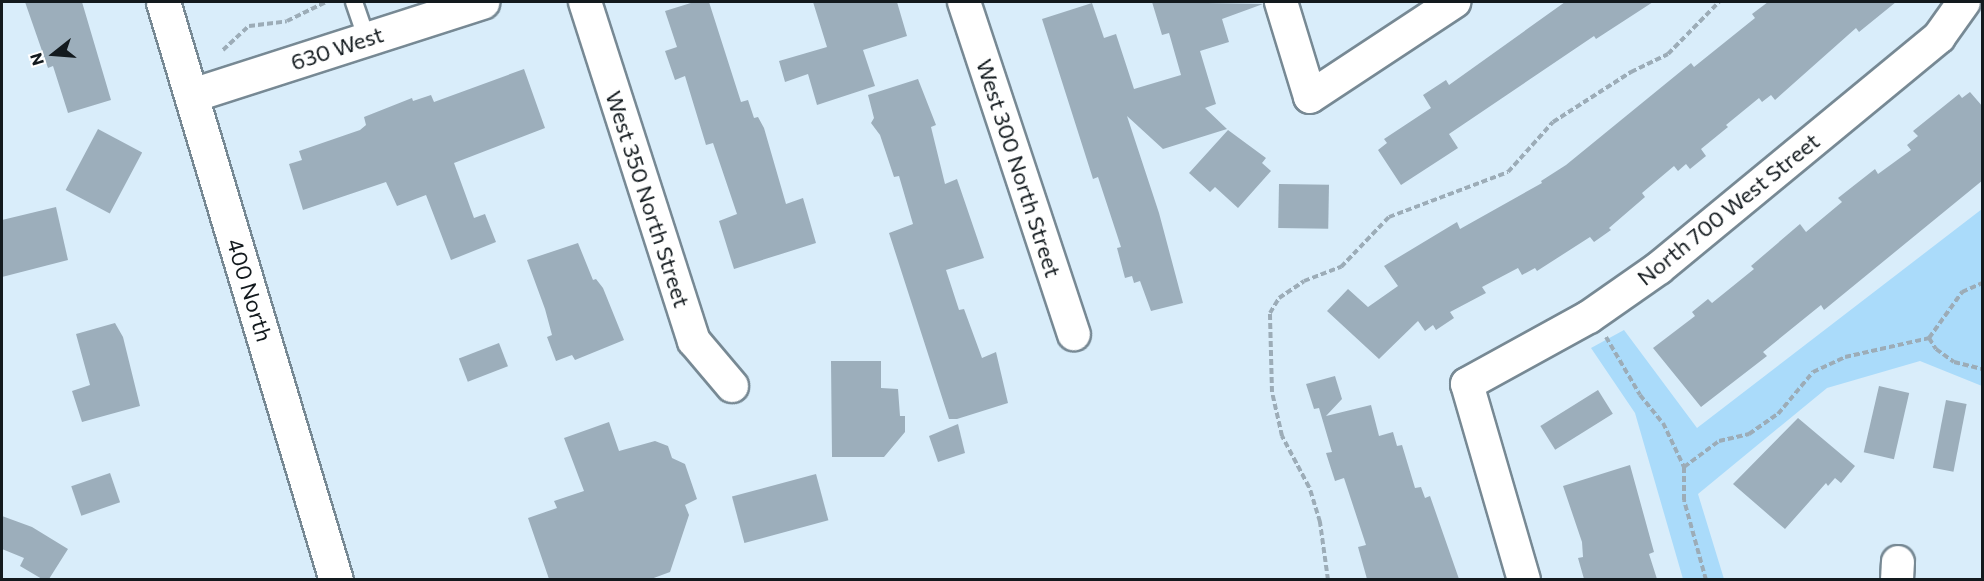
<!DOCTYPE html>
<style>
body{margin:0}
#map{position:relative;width:1984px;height:581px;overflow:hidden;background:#d9edfa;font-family:Commissioner,sans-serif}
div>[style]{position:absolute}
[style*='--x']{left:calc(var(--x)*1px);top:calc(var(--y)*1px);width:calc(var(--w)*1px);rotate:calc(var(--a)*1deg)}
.green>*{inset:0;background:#aadbfa}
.building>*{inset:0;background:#9caebb;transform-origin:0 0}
.path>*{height:4px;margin-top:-2px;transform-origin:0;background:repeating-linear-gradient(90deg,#9cacb7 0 6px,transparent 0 9px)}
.roads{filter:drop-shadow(2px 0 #778994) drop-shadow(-2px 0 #778994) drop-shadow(0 2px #778994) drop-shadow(0 -2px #778994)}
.lane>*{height:16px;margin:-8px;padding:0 8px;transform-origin:8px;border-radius:8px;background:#fff}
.street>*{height:32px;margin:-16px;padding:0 16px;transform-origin:16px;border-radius:16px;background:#fff}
.secondary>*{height:33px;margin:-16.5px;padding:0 16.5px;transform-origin:16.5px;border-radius:16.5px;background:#fff}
span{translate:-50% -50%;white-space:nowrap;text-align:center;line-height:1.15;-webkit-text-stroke:4.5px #fff;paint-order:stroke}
.street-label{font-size:22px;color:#131a1e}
.frame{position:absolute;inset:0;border:3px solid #131a1e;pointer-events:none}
.north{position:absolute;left:24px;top:24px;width:60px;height:60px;-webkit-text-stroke:4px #fff;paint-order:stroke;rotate:253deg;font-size:16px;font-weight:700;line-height:24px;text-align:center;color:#131a1e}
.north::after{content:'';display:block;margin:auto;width:21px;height:27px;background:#131a1e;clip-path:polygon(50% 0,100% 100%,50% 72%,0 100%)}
</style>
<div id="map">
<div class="green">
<div style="clip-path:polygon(1982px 209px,1982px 386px,1920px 361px,1827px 388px,1698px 494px,1724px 579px,1683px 579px,1635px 413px,1591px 348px,1624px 330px,1697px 428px)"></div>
</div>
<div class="building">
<div style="clip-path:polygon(25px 2px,82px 2px,111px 100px,68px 113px,53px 66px,48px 68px)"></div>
<div style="clip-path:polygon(694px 2px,709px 2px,741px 102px,748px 100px,754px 118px,758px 117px,764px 128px,786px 204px,803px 198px,816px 243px,734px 269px,719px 221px,737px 214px,713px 143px,706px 145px,685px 76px,675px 80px,665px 51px,677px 47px,665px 11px)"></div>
<div style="clip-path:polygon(813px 2px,897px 2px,907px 36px,863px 50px,875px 86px,817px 105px,808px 74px,785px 82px,779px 61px,827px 47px)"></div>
<div style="clip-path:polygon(1152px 2px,1263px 4px,1222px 19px,1229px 42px,1200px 51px,1216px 104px,1205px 108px,1227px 129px,1163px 149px,1127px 116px,1159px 213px,1183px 303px,1151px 311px,1140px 281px,1134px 283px,1132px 276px,1125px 278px,1117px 248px,1121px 247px,1098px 177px,1093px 179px,1042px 19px,1092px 3px,1104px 38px,1116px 34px,1134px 89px,1181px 75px,1169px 33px,1162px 35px)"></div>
<div style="clip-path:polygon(1565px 2px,1653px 2px,1596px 39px,1594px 36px,1449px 134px,1458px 148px,1401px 185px,1378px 150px,1387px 143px,1384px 139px,1431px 108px,1423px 95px,1446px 80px,1449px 85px)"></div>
<div style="clip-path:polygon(1768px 2px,1896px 2px,1859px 32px,1856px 28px,1775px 100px,1771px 95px,1762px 102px,1759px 98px,1726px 125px,1728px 127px,1701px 149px,1706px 156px,1690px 169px,1686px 164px,1678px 171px,1674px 166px,1642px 193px,1645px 197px,1609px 228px,1611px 230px,1594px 242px,1590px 237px,1537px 271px,1535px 268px,1522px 275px,1518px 268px,1482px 287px,1486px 293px,1450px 312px,1454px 318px,1436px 330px,1433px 325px,1425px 331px,1418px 321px,1379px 359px,1327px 311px,1348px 289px,1368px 307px,1398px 286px,1384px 266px,1457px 222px,1460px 229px,1542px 183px,1541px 181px,1566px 165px,1691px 63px,1694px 67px,1755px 18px,1752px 14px)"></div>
<div style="clip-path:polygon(524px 69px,545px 128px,454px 163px,474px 218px,485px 214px,496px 242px,451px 260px,426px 195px,397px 206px,386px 182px,303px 210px,289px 164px,302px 160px,299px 151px,360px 130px,366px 125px,364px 117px,412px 98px,413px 101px,431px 95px,434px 102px)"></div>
<div style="clip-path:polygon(918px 79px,936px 125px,931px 127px,945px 184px,957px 179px,984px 258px,946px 270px,959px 310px,964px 309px,982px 358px,996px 352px,1008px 403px,957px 419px,949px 419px,889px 233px,913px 224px,899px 176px,894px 177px,880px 135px,871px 123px,874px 118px,868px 95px)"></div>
<div style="clip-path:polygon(1970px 92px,1983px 107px,1983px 180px,1824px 310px,1821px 305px,1763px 352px,1767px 356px,1701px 407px,1653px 348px,1695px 316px,1692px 312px,1708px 299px,1712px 303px,1754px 269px,1751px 266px,1800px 224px,1806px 232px,1842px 202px,1838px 198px,1875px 169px,1878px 174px,1911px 150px,1907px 145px,1918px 136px,1913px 131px,1959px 94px,1962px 98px)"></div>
<div style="left:98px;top:129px;width:50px;height:69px;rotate:28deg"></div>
<div style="clip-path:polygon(1228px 130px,1266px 158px,1262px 163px,1271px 171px,1238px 208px,1215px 187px,1210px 192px,1189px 173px)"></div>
<div style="left:1279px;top:184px;width:50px;height:44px;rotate:1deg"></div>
<div style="clip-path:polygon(56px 207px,68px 260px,2px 277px,2px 220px)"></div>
<div style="clip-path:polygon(578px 243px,593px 280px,596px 279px,603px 288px,624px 340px,575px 360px,572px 355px,556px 361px,547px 337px,552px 335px,545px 309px,527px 260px)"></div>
<div style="clip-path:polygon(115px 323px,123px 337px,140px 406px,82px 422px,72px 391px,90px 385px,76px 334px)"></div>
<div style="left:499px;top:343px;width:25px;height:43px;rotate:69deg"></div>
<div style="clip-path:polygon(831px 361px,881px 361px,881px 388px,898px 389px,900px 416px,905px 416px,905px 432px,884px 457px,832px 457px)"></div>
<div style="clip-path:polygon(1335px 376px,1342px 399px,1326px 416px,1371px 405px,1379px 436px,1393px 432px,1397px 446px,1402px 445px,1415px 488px,1421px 487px,1425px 498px,1430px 496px,1459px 579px,1367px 579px,1358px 547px,1366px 545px,1344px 478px,1335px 481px,1326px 453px,1332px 452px,1319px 408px,1314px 409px,1306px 384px)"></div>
<div style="left:1879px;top:386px;width:31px;height:68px;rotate:13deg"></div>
<div style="left:1598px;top:390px;width:28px;height:68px;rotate:58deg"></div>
<div style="left:1946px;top:400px;width:21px;height:69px;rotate:11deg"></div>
<div style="clip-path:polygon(1798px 418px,1855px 466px,1841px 483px,1835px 478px,1828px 486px,1826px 483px,1785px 529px,1733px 484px)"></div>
<div style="clip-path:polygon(609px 422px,619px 451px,655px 441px,668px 446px,672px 458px,685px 464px,697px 499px,685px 505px,689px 515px,670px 572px,651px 579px,549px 579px,528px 518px,557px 508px,554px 501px,584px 491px,564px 438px)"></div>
<div style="clip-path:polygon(958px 424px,965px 453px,938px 462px,929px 436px)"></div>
<div style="clip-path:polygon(1630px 465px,1654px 552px,1649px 554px,1657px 579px,1584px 579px,1578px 558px,1583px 557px,1582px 542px,1563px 486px)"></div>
<div style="left:110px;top:473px;width:31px;height:41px;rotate:71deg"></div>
<div style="left:816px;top:474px;width:48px;height:87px;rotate:75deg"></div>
<div style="clip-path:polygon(2px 516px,32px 527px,68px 549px,49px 579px,42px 579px,20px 566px,24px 558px,2px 549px)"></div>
</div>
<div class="path">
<div style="--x:223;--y:50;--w:35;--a:-43"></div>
<div style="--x:249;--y:26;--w:38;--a:-7"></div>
<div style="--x:287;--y:21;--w:43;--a:-26"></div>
<div style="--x:1606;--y:337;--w:67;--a:59.6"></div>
<div style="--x:1640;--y:395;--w:36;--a:51"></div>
<div style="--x:1663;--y:423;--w:49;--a:64.5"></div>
<div style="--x:1929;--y:338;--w:13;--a:58"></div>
<div style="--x:1936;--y:349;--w:22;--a:36"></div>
<div style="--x:1954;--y:362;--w:29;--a:14"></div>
<div style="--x:1328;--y:580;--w:59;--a:-97.9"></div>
<div style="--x:1320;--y:522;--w:37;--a:-107"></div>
<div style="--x:1309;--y:487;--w:58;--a:-117.9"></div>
<div style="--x:1282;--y:436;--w:45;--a:-102.8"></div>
<div style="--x:1272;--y:392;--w:79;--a:-91.5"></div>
<div style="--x:1270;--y:313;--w:17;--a:-59"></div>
<div style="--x:1279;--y:298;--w:30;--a:-34"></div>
<div style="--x:1304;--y:281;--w:40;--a:-21"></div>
<div style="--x:1341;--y:267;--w:69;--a:-46.2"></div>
<div style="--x:1389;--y:217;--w:127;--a:-20.7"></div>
<div style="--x:1508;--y:172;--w:67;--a:-48"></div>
<div style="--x:1553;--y:122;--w:93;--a:-32.7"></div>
<div style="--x:1631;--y:72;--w:41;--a:-25.9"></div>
<div style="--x:1668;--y:54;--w:73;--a:-45.6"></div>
<div style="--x:1706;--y:580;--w:83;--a:-105.4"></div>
<div style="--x:1684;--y:500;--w:33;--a:-90"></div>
<div style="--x:1684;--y:467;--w:44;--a:-36.6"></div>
<div style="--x:1719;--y:441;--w:31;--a:-13"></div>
<div style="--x:1749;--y:434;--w:35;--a:-35"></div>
<div style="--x:1778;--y:414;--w:55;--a:-50.2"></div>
<div style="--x:1813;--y:372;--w:35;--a:-25"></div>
<div style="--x:1845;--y:357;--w:86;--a:-12.7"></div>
<div style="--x:1929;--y:338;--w:57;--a:-54.3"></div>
<div style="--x:1962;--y:292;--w:22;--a:-24"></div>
</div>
<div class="roads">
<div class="lane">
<div style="--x:354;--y:2;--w:39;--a:71"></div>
</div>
<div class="street">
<div style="--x:585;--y:2;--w:356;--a:72.2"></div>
<div style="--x:694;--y:341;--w:59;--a:49.8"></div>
<div style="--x:964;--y:2;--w:350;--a:71.7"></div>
<div style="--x:1281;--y:2;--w:99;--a:73"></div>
<div style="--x:1310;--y:97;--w:173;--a:-33.4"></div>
<div style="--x:1524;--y:580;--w:204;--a:-106.2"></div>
<div style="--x:1467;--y:384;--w:139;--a:-28.8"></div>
<div style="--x:1589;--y:317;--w:85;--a:-35"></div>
<div style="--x:1659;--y:268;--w:363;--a:-39.5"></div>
<div style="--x:1939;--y:37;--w:43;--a:-54.5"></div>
<div style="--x:1897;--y:580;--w:18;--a:-87"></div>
</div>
<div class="secondary">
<div style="--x:163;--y:2;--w:603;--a:73.34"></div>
<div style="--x:192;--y:95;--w:305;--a:-17.8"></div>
</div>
</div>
<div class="street-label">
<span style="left:337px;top:48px;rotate:-18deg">630 West</span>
<span style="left:1019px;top:168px;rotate:72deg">West 300 North Street</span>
<span style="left:648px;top:199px;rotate:72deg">West 350 North Street</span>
<span style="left:1728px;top:209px;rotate:-39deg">North 700 West Street</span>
<span style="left:250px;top:290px;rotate:73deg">400 North</span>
</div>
<div class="frame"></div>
<div class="north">N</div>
</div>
